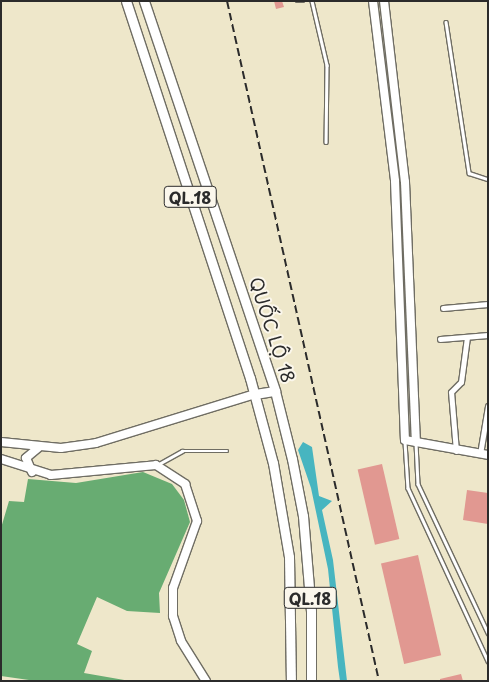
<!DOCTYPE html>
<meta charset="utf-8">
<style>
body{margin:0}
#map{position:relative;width:489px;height:682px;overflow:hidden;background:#eee7ca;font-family:"Playpen Sans",sans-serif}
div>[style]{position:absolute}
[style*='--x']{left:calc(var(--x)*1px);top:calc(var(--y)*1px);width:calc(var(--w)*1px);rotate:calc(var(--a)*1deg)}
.forest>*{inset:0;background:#68ac72}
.water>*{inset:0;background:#47b5c0}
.building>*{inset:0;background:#e19891;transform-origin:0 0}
.roads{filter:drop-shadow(1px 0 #6f6d63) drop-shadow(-1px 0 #6f6d63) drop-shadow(0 1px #6f6d63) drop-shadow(0 -1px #6f6d63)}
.service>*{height:2.5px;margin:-1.25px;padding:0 1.25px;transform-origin:1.25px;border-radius:1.25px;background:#fff}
.minor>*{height:5px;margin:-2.5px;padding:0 2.5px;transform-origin:2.5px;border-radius:2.5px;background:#fff}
.secondary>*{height:8px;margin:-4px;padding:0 4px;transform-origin:4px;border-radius:4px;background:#fff}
.primary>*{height:9px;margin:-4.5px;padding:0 4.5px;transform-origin:4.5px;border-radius:4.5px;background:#fff}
.rail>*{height:2px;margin-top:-1px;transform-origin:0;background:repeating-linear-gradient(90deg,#2b2b2b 0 8px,transparent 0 12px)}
span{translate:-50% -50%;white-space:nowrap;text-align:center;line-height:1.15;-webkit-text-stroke:4px #fbf7ec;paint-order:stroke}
.shield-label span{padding:1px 4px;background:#fbf7ec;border:1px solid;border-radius:4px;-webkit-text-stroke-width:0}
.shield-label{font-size:16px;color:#2b2b2b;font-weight:700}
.street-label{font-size:18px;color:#2b2b2b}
.frame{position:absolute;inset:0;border:2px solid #2b2b2b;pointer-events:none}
</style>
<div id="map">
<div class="forest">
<div style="clip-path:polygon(143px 472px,172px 484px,184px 500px,190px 522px,159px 593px,160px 613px,127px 611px,97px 597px,77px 644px,92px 651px,84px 673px,130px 681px,36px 681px,1px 676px,1px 528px,9px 501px,24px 502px,28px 479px,76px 483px)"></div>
</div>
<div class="water">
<div style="clip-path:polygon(303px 442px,312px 447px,319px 496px,332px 501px,322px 510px,333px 560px,347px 681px,340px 681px,338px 667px,328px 569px,311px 488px,298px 450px)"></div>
</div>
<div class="building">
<div style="clip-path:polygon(274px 1px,282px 1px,284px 7px,276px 9px)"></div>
<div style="left:382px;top:464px;width:77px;height:25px;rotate:77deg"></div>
<div style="clip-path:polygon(467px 490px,488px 493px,488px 524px,463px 520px)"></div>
<div style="left:418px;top:555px;width:103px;height:38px;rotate:77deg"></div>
<div style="clip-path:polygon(461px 674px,463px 681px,440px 681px,440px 679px)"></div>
</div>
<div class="roads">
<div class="service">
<div style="--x:297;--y:1;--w:6;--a:0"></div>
<div style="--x:312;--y:1;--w:66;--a:76.8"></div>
<div style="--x:327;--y:65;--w:77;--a:90.7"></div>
<div style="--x:446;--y:22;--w:153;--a:81.3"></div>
<div style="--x:469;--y:173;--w:20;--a:18"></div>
<div style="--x:405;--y:442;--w:46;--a:86.3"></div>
<div style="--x:408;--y:488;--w:191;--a:65.2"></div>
<div style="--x:416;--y:443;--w:41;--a:87.2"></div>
<div style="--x:418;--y:484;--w:165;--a:64.8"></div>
<div style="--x:157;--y:465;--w:29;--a:-29"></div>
<div style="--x:182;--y:451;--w:45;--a:0"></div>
</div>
<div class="minor">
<div style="--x:443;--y:308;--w:45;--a:-5.1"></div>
<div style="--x:440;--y:339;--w:48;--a:-4.8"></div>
<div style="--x:456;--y:451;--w:59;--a:-94.8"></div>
<div style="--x:451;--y:392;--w:14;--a:-45"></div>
<div style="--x:461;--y:382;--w:45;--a:-82.4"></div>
<div style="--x:480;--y:454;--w:49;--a:-80.5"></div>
</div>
<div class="secondary">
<div style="--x:373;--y:1;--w:181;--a:83"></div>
<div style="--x:395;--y:181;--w:259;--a:87.8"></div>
<div style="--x:405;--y:440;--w:84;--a:10.2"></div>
<div style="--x:384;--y:1;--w:182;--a:83.4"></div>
<div style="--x:405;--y:182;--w:260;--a:87.6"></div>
<div style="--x:1;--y:442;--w:60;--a:5.7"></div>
<div style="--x:61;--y:448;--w:35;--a:-8"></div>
<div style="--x:96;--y:443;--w:166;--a:-17.1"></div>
<div style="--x:1;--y:459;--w:52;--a:17.7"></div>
<div style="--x:51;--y:475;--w:105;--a:-5.4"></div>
<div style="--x:156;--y:465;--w:35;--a:33"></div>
<div style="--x:185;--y:484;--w:39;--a:72"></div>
<div style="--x:197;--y:521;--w:71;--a:109.7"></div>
<div style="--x:173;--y:588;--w:28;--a:90"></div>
<div style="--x:173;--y:616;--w:26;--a:72"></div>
<div style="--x:181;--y:641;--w:47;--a:58"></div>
<div style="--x:32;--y:472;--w:15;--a:-113"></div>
<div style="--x:26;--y:458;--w:16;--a:-40"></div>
</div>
<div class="primary">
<div style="--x:126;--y:1;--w:397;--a:71.8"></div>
<div style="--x:250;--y:378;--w:88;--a:74.9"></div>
<div style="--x:273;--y:463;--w:95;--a:80.3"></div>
<div style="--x:289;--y:557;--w:124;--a:89.1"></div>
<div style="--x:144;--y:1;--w:411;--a:71.4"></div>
<div style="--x:275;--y:391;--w:70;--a:76"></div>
<div style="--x:292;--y:459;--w:58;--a:79.1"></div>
<div style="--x:303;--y:516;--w:95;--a:85.2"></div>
<div style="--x:311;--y:611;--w:70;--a:90"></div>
<div style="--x:255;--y:394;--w:20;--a:-9"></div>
</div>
</div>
<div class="rail">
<div style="--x:227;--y:1;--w:697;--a:77.4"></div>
</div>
<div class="shield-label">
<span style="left:190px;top:197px">QL.18</span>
<span style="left:310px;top:598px">QL.18</span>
</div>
<div class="street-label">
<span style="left:272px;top:330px;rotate:72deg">QUỐC LỘ 18</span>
</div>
<div class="frame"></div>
</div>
